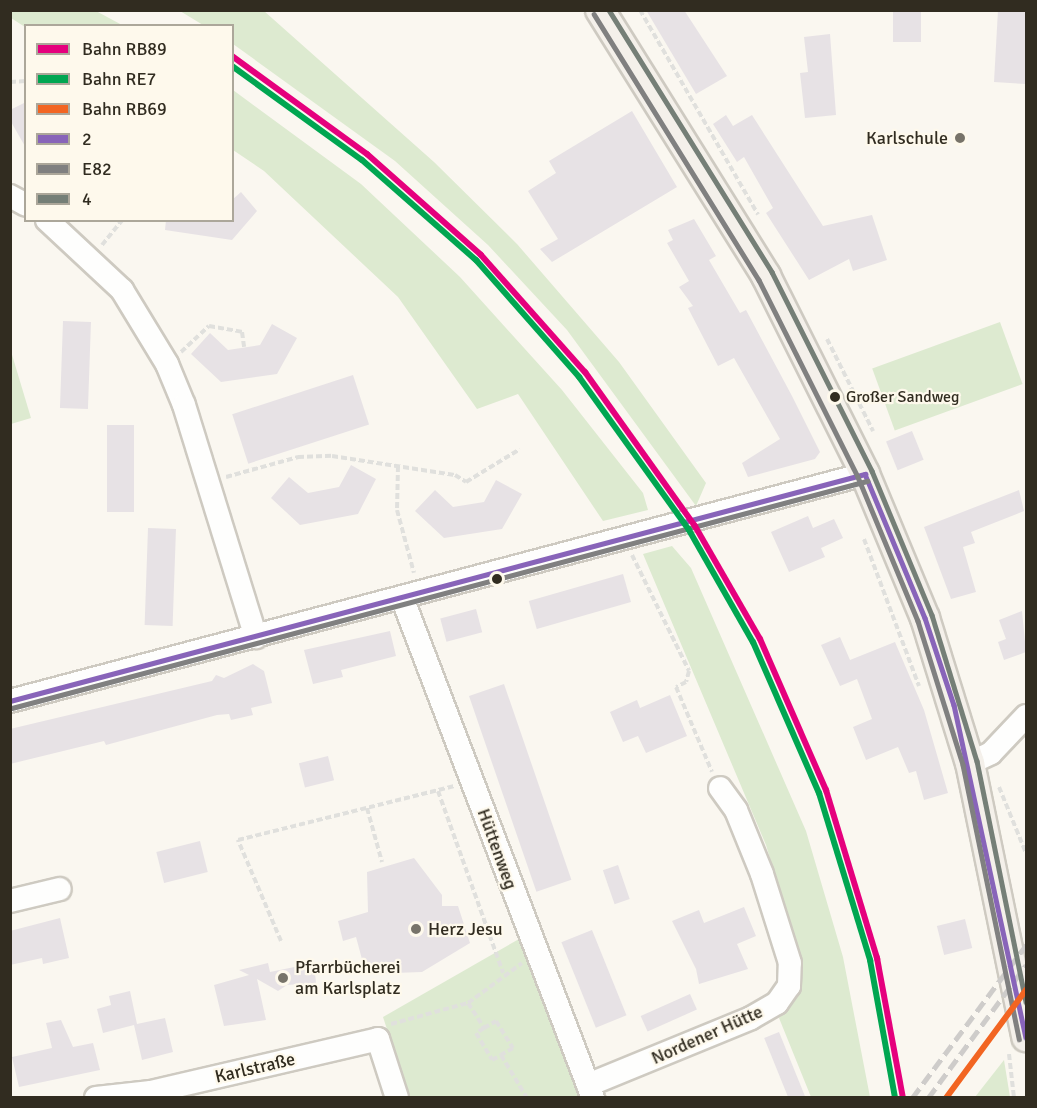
<!DOCTYPE html>
<meta charset="utf-8">
<style>
body{margin:0}
#map{position:relative;width:1037px;height:1108px;overflow:hidden;background:#faf7f0;font-family:Signika,sans-serif}
div>[style]{position:absolute}
[style*='--x']{left:calc(var(--x)*1px);top:calc(var(--y)*1px);width:calc(var(--w)*1px);rotate:calc(var(--a)*1deg)}
.green>*{inset:0;background:#ddead0;transform-origin:0 0}
.building>*{inset:0;background:#e7e2e5;transform-origin:0 0}
.path>*{height:4px;margin-top:-2px;transform-origin:0;background:repeating-linear-gradient(90deg,#e0e0dd 0 6px,transparent 0 9px)}
.roads{filter:drop-shadow(2px 0 #cecac1) drop-shadow(-2px 0 #cecac1) drop-shadow(0 2px #cecac1) drop-shadow(0 -2px #cecac1)}
.minor>*{height:22px;margin:-11px;padding:0 11px;transform-origin:11px;border-radius:11px;background:#fefefd}
.major>*{height:28px;margin:-14px;padding:0 14px;transform-origin:14px;border-radius:14px;background:#f4f0ea}
.rail>*{height:4.5px;margin-top:-2.25px;transform-origin:0;background:repeating-linear-gradient(90deg,#ceccca 0 12px,transparent 0 18px)}
.bus-1>*{height:4.5px;margin:-2.25px;padding:0 2.25px;transform-origin:2.25px;border-radius:2.25px;background:#8864b9}
.bus-2>*{height:4.5px;margin:-2.25px;padding:0 2.25px;transform-origin:2.25px;border-radius:2.25px;background:#808080}
.bus-3>*{height:4.5px;margin:-2.25px;padding:0 2.25px;transform-origin:2.25px;border-radius:2.25px;background:#757f77}
.rail-1>*{height:6px;margin:-3px;padding:0 3px;transform-origin:3px;border-radius:3px;background:#e5007d}
.rail-2>*{height:6px;margin:-3px;padding:0 3px;transform-origin:3px;border-radius:3px;background:#00a651}
.rail-3>*{height:6px;margin:-3px;padding:0 3px;transform-origin:3px;border-radius:3px;background:#f26522}
.dots>*{width:16px;height:16px;translate:-50% -50%;box-sizing:border-box;border:3px solid #fef9ec;border-radius:50%}
span{translate:-50% -50%;white-space:nowrap;text-align:center;line-height:1.15;-webkit-text-stroke:4.5px #fef9ec;paint-order:stroke}
.bus-label{font-size:16px;color:#312c20}
.left{translate:0 -50%;text-align:left}
.poi-label{font-size:18px;color:#312c20}
.right{translate:-100% -50%;text-align:right}
.street-label{font-size:18px;color:#312c20}
.frame{position:absolute;inset:0;border:12px solid #312c20;pointer-events:none}
.legend{position:absolute;left:24px;top:24px;width:210px;height:198px;box-sizing:border-box;background:#fef9ec;border:2px solid #aca79a;margin:0;padding:8px 10px;list-style:none;font-size:18px;color:#312c20}
.legend li{display:flex;align-items:center;gap:12px;height:30px}
.legend b{width:30px;border:2px solid #aca79a}
</style>
<div id="map">
<div class="green">
<div style="clip-path:polygon(10px 11px,96px 11px,122px 25px,25px 27px,11px 18px)"></div>
<div style="clip-path:polygon(180px 11px,264px 11px,434px 162px,517px 244px,619px 362px,706px 483px,696px 506px,567px 330px,488px 245px,395px 161px,233px 44px,232px 26px,203px 25px)"></div>
<div style="clip-path:polygon(233px 90px,361px 184px,460px 277px,562px 390px,643px 493px,648px 510px,603px 521px,518px 394px,477px 409px,398px 297px,264px 171px,233px 150px)"></div>
<div style="left:1000px;top:322px;width:66px;height:136px;rotate:70deg"></div>
<div style="clip-path:polygon(10px 348px,31px 418px,11px 424px,10px 424px)"></div>
<div style="clip-path:polygon(672px 546px,691px 568px,806px 831px,843px 957px,870px 1097px,811px 1097px,779px 1018px,800px 993px,802px 965px,766px 845px,643px 554px)"></div>
<div style="clip-path:polygon(519px 939px,582px 1097px,409px 1097px,383px 1017px)"></div>
<div style="clip-path:polygon(1004px 1060px,1010px 1097px,975px 1097px)"></div>
</div>
<div class="building">
<div style="clip-path:polygon(646px 10px,684px 10px,727px 76px,696px 94px)"></div>
<div style="left:893px;top:10px;width:28px;height:32px"></div>
<div style="clip-path:polygon(998px 10px,1026px 10px,1026px 84px,994px 82px)"></div>
<div style="clip-path:polygon(830px 34px,836px 115px,805px 118px,800px 73px,808px 72px,804px 37px)"></div>
<div style="clip-path:polygon(26px 102px,26px 148px,10px 120px,10px 110px)"></div>
<div style="clip-path:polygon(632px 111px,677px 187px,552px 262px,540px 249px,558px 239px,528px 191px,556px 173px,549px 161px)"></div>
<div style="clip-path:polygon(726px 115px,733px 126px,752px 115px,823px 226px,872px 215px,887px 260px,853px 271px,849px 259px,809px 280px,766px 213px,773px 208px,744px 157px,737px 162px,713px 124px)"></div>
<div style="clip-path:polygon(241px 192px,257px 211px,232px 240px,165px 230px,166px 220px,232px 220px,232px 200px)"></div>
<div style="clip-path:polygon(694px 219px,716px 256px,709px 260px,740px 313px,746px 310px,792px 396px,820px 452px,815px 459px,748px 477px,742px 463px,780px 439px,734px 358px,718px 366px,688px 308px,693px 306px,679px 287px,689px 281px,667px 243px,673px 240px,668px 230px)"></div>
<div style="left:63px;top:321px;width:28px;height:87px;rotate:2deg"></div>
<div style="clip-path:polygon(272px 324px,297px 338px,277px 374px,221px 382px,191px 354px,210px 333px,228px 350px,260px 345px)"></div>
<div style="left:353px;top:375px;width:52px;height:127px;rotate:72deg"></div>
<div style="left:107px;top:425px;width:27px;height:87px"></div>
<div style="left:912px;top:431px;width:31px;height:28px;rotate:68deg"></div>
<div style="clip-path:polygon(351px 465px,376px 479px,358px 514px,300px 525px,271px 498px,289px 477px,308px 493px,339px 487px)"></div>
<div style="clip-path:polygon(496px 480px,522px 494px,502px 529px,444px 538px,415px 511px,435px 490px,453px 507px,484px 502px)"></div>
<div style="clip-path:polygon(1019px 490px,1024px 511px,971px 532px,975px 543px,963px 547px,976px 592px,951px 599px,924px 527px)"></div>
<div style="clip-path:polygon(808px 516px,813px 528px,834px 519px,843px 538px,821px 548px,825px 557px,789px 572px,771px 532px)"></div>
<div style="left:148px;top:528px;width:28px;height:97px;rotate:2deg"></div>
<div style="left:623px;top:574px;width:29px;height:98px;rotate:74deg"></div>
<div style="left:476px;top:609px;width:24px;height:37px;rotate:75deg"></div>
<div style="clip-path:polygon(1022px 611px,1026px 652px,1004px 660px,998px 642px,1006px 639px,999px 620px)"></div>
<div style="clip-path:polygon(390px 631px,396px 656px,341px 670px,343px 677px,313px 684px,304px 650px)"></div>
<div style="clip-path:polygon(840px 637px,850px 660px,895px 642px,924px 710px,948px 793px,924px 800px,916px 771px,909px 773px,898px 747px,866px 760px,853px 727px,872px 719px,857px 679px,840px 686px,821px 645px)"></div>
<div style="clip-path:polygon(253px 664px,264px 671px,272px 703px,251px 708px,253px 715px,231px 720px,229px 714px,217px 715px,106px 745px,104px 741px,10px 764px,10px 729px,212px 681px,216px 675px,224px 678px)"></div>
<div style="left:504px;top:684px;width:207px;height:37px;rotate:71deg"></div>
<div style="clip-path:polygon(670px 695px,687px 736px,646px 753px,638px 736px,623px 742px,610px 712px,637px 700px,640px 708px)"></div>
<div style="left:328px;top:756px;width:25px;height:30px;rotate:76deg"></div>
<div style="left:200px;top:841px;width:32px;height:45px;rotate:76deg"></div>
<div style="clip-path:polygon(414px 858px,442px 895px,442px 906px,458px 906px,470px 943px,422px 972px,366px 974px,356px 937px,343px 941px,338px 921px,368px 912px,367px 872px)"></div>
<div style="left:618px;top:865px;width:36px;height:16px;rotate:71deg"></div>
<div style="clip-path:polygon(744px 907px,756px 936px,737px 944px,748px 969px,699px 984px,696px 969px,672px 921px,699px 910px,704px 923px)"></div>
<div style="clip-path:polygon(60px 918px,69px 958px,43px 964px,42px 958px,10px 965px,10px 931px)"></div>
<div style="left:965px;top:919px;width:30px;height:29px;rotate:76deg"></div>
<div style="left:592px;top:930px;width:92px;height:33px;rotate:68deg"></div>
<div style="clip-path:polygon(268px 963px,270px 972px,314px 963px,316px 983px,287px 985px,278px 991px,257px 979px,266px 1020px,224px 1026px,214px 985px,249px 975px,239px 970px)"></div>
<div style="clip-path:polygon(130px 991px,137px 1024px,165px 1018px,173px 1052px,142px 1060px,134px 1025px,103px 1033px,97px 1009px,111px 1005px,109px 996px)"></div>
<div style="left:690px;top:994px;width:17px;height:54px;rotate:66deg"></div>
<div style="clip-path:polygon(61px 1020px,73px 1047px,93px 1043px,100px 1070px,19px 1087px,12px 1057px,52px 1048px,46px 1023px)"></div>
<div style="left:779px;top:1032px;width:71px;height:16px;rotate:68deg"></div>
</div>
<div class="path">
<div style="--x:640;--y:10;--w:236;--a:60"></div>
<div style="--x:10;--y:82;--w:16;--a:-4"></div>
<div style="--x:102;--y:245;--w:32;--a:-51"></div>
<div style="--x:827;--y:339;--w:103;--a:63.4"></div>
<div style="--x:181;--y:352;--w:38;--a:-43"></div>
<div style="--x:209;--y:326;--w:34;--a:10"></div>
<div style="--x:242;--y:332;--w:15;--a:82"></div>
<div style="--x:398;--y:466;--w:44;--a:91.3"></div>
<div style="--x:397;--y:510;--w:65;--a:74.9"></div>
<div style="--x:226;--y:477;--w:75;--a:-15.5"></div>
<div style="--x:298;--y:457;--w:34;--a:-2"></div>
<div style="--x:332;--y:456;--w:124;--a:8.8"></div>
<div style="--x:455;--y:475;--w:13;--a:32"></div>
<div style="--x:466;--y:482;--w:63;--a:-31.4"></div>
<div style="--x:864;--y:539;--w:157;--a:69.5"></div>
<div style="--x:632;--y:555;--w:129;--a:63.8"></div>
<div style="--x:689;--y:671;--w:11;--a:105"></div>
<div style="--x:686;--y:682;--w:11;--a:153"></div>
<div style="--x:676;--y:687;--w:92;--a:67"></div>
<div style="--x:999;--y:787;--w:71;--a:67.8"></div>
<div style="--x:438;--y:791;--w:193;--a:70.3"></div>
<div style="--x:367;--y:808;--w:56;--a:74.5"></div>
<div style="--x:281;--y:941;--w:110;--a:-113.1"></div>
<div style="--x:238;--y:840;--w:224;--a:-14"></div>
<div style="--x:468;--y:1003;--w:30;--a:57"></div>
<div style="--x:484;--y:1028;--w:14;--a:-30"></div>
<div style="--x:496;--y:1021;--w:32;--a:58"></div>
<div style="--x:513;--y:1048;--w:14;--a:150"></div>
<div style="--x:501;--y:1055;--w:50;--a:58.8"></div>
<div style="--x:391;--y:1024;--w:80;--a:-15.3"></div>
<div style="--x:468;--y:1003;--w:67;--a:-36.5"></div>
<div style="--x:484;--y:1028;--w:9;--a:148"></div>
<div style="--x:476;--y:1033;--w:31;--a:59"></div>
<div style="--x:492;--y:1060;--w:10;--a:-29"></div>
<div style="--x:1009;--y:1054;--w:44;--a:83.5"></div>
</div>
<div class="roads">
<div class="minor">
<div style="--x:10;--y:196;--w:18;--a:29"></div>
<div style="--x:47;--y:220;--w:103;--a:43"></div>
<div style="--x:122;--y:290;--w:87;--a:58.7"></div>
<div style="--x:167;--y:364;--w:44;--a:67.5"></div>
<div style="--x:184;--y:405;--w:243;--a:72.8"></div>
<div style="--x:403;--y:600;--w:533;--a:69.12"></div>
<div style="--x:10;--y:701;--w:885;--a:-14.87"></div>
<div style="--x:970;--y:763;--w:23;--a:-25"></div>
<div style="--x:991;--y:753;--w:51;--a:-46.6"></div>
<div style="--x:10;--y:901;--w:51;--a:-13.5"></div>
<div style="--x:588;--y:1085;--w:176;--a:-22.3"></div>
<div style="--x:751;--y:1018;--w:30;--a:-30"></div>
<div style="--x:777;--y:1003;--w:21;--a:-55"></div>
<div style="--x:789;--y:986;--w:23;--a:-88"></div>
<div style="--x:790;--y:963;--w:93;--a:-107.5"></div>
<div style="--x:762;--y:874;--w:69;--a:-112.1"></div>
<div style="--x:736;--y:810;--w:27;--a:-126"></div>
<div style="--x:96;--y:1098;--w:55;--a:-6.2"></div>
<div style="--x:151;--y:1092;--w:233;--a:-13.1"></div>
<div style="--x:378;--y:1039;--w:62;--a:72.1"></div>
</div>
<div class="major">
<div style="--x:600;--y:10;--w:314;--a:58"></div>
<div style="--x:766;--y:276;--w:221;--a:63.4"></div>
<div style="--x:865;--y:474;--w:156;--a:67.4"></div>
<div style="--x:925;--y:618;--w:152;--a:72.8"></div>
<div style="--x:970;--y:763;--w:280;--a:78.4"></div>
</div>
</div>
<div class="rail">
<div style="--x:912;--y:1098;--w:191;--a:-53.3"></div>
<div style="--x:928;--y:1098;--w:165;--a:-53.6"></div>
</div>
<div class="bus-1">
<div style="--x:865;--y:474;--w:156;--a:67.4"></div>
<div style="--x:925;--y:618;--w:92;--a:71.6"></div>
<div style="--x:954;--y:705;--w:340;--a:77.8"></div>
<div style="--x:10;--y:701;--w:885;--a:-14.87"></div>
</div>
<div class="bus-2">
<div style="--x:594;--y:14;--w:313;--a:58.2"></div>
<div style="--x:759;--y:280;--w:220;--a:63.3"></div>
<div style="--x:858;--y:477;--w:156;--a:67.4"></div>
<div style="--x:918;--y:621;--w:151;--a:72.6"></div>
<div style="--x:963;--y:765;--w:280;--a:78.4"></div>
<div style="--x:12;--y:708;--w:885;--a:-14.87"></div>
</div>
<div class="bus-3">
<div style="--x:609;--y:10;--w:309;--a:58.1"></div>
<div style="--x:772;--y:272;--w:223;--a:63.3"></div>
<div style="--x:872;--y:471;--w:156;--a:67.4"></div>
<div style="--x:932;--y:615;--w:153;--a:72.9"></div>
<div style="--x:977;--y:761;--w:246;--a:78.5"></div>
</div>
<div class="rail-1">
<div style="--x:232;--y:56;--w:167;--a:36"></div>
<div style="--x:367;--y:154;--w:152;--a:41.5"></div>
<div style="--x:481;--y:255;--w:157;--a:48.4"></div>
<div style="--x:585;--y:372;--w:189;--a:54.5"></div>
<div style="--x:695;--y:526;--w:130;--a:60.1"></div>
<div style="--x:760;--y:639;--w:165;--a:66.4"></div>
<div style="--x:826;--y:790;--w:176;--a:73.1"></div>
<div style="--x:877;--y:958;--w:142;--a:79.5"></div>
</div>
<div class="rail-2">
<div style="--x:232;--y:66;--w:160;--a:35.9"></div>
<div style="--x:362;--y:160;--w:152;--a:41.3"></div>
<div style="--x:476;--y:260;--w:156;--a:48.6"></div>
<div style="--x:579;--y:377;--w:188;--a:54.3"></div>
<div style="--x:689;--y:530;--w:129;--a:60.3"></div>
<div style="--x:753;--y:642;--w:165;--a:66.4"></div>
<div style="--x:819;--y:793;--w:175;--a:73"></div>
<div style="--x:870;--y:960;--w:140;--a:79.7"></div>
</div>
<div class="rail-3">
<div style="--x:946;--y:1098;--w:134;--a:-53.5"></div>
</div>
<div class="dots">
<div style="left:960px;top:138px;background:#777369"></div>
<div style="left:835px;top:397px;background:#312c20"></div>
<div style="left:497px;top:579px;background:#312c20"></div>
<div style="left:416px;top:929px;background:#777369"></div>
<div style="left:283px;top:978px;background:#777369"></div>
</div>
<div class="bus-label">
<span class="left" style="left:846px;top:397px">Großer Sandweg</span>
</div>
<div class="poi-label">
<span class="right" style="left:948px;top:138px">Karlschule</span>
<span class="left" style="left:428px;top:929px">Herz Jesu</span>
<span class="left" style="left:295px;top:978px">Pfarrbücherei<br>am Karlsplatz</span>
</div>
<div class="street-label">
<span style="left:497px;top:849px;rotate:70deg">Hüttenweg</span>
<span style="left:707px;top:1035px;rotate:-24deg">Nordener Hütte</span>
<span style="left:255px;top:1068px;rotate:-13deg">Karlstraße</span>
</div>
<div class="frame"></div>
<ul class="legend">
<li><b style="height:8px;background:#e5007d"></b>Bahn RB89</li>
<li><b style="height:8px;background:#00a651"></b>Bahn RE7</li>
<li><b style="height:8px;background:#f26522"></b>Bahn RB69</li>
<li><b style="height:8px;background:#8864b9"></b>2</li>
<li><b style="height:8px;background:#808080"></b>E82</li>
<li><b style="height:8px;background:#757f77"></b>4</li>
</ul>
</div>
